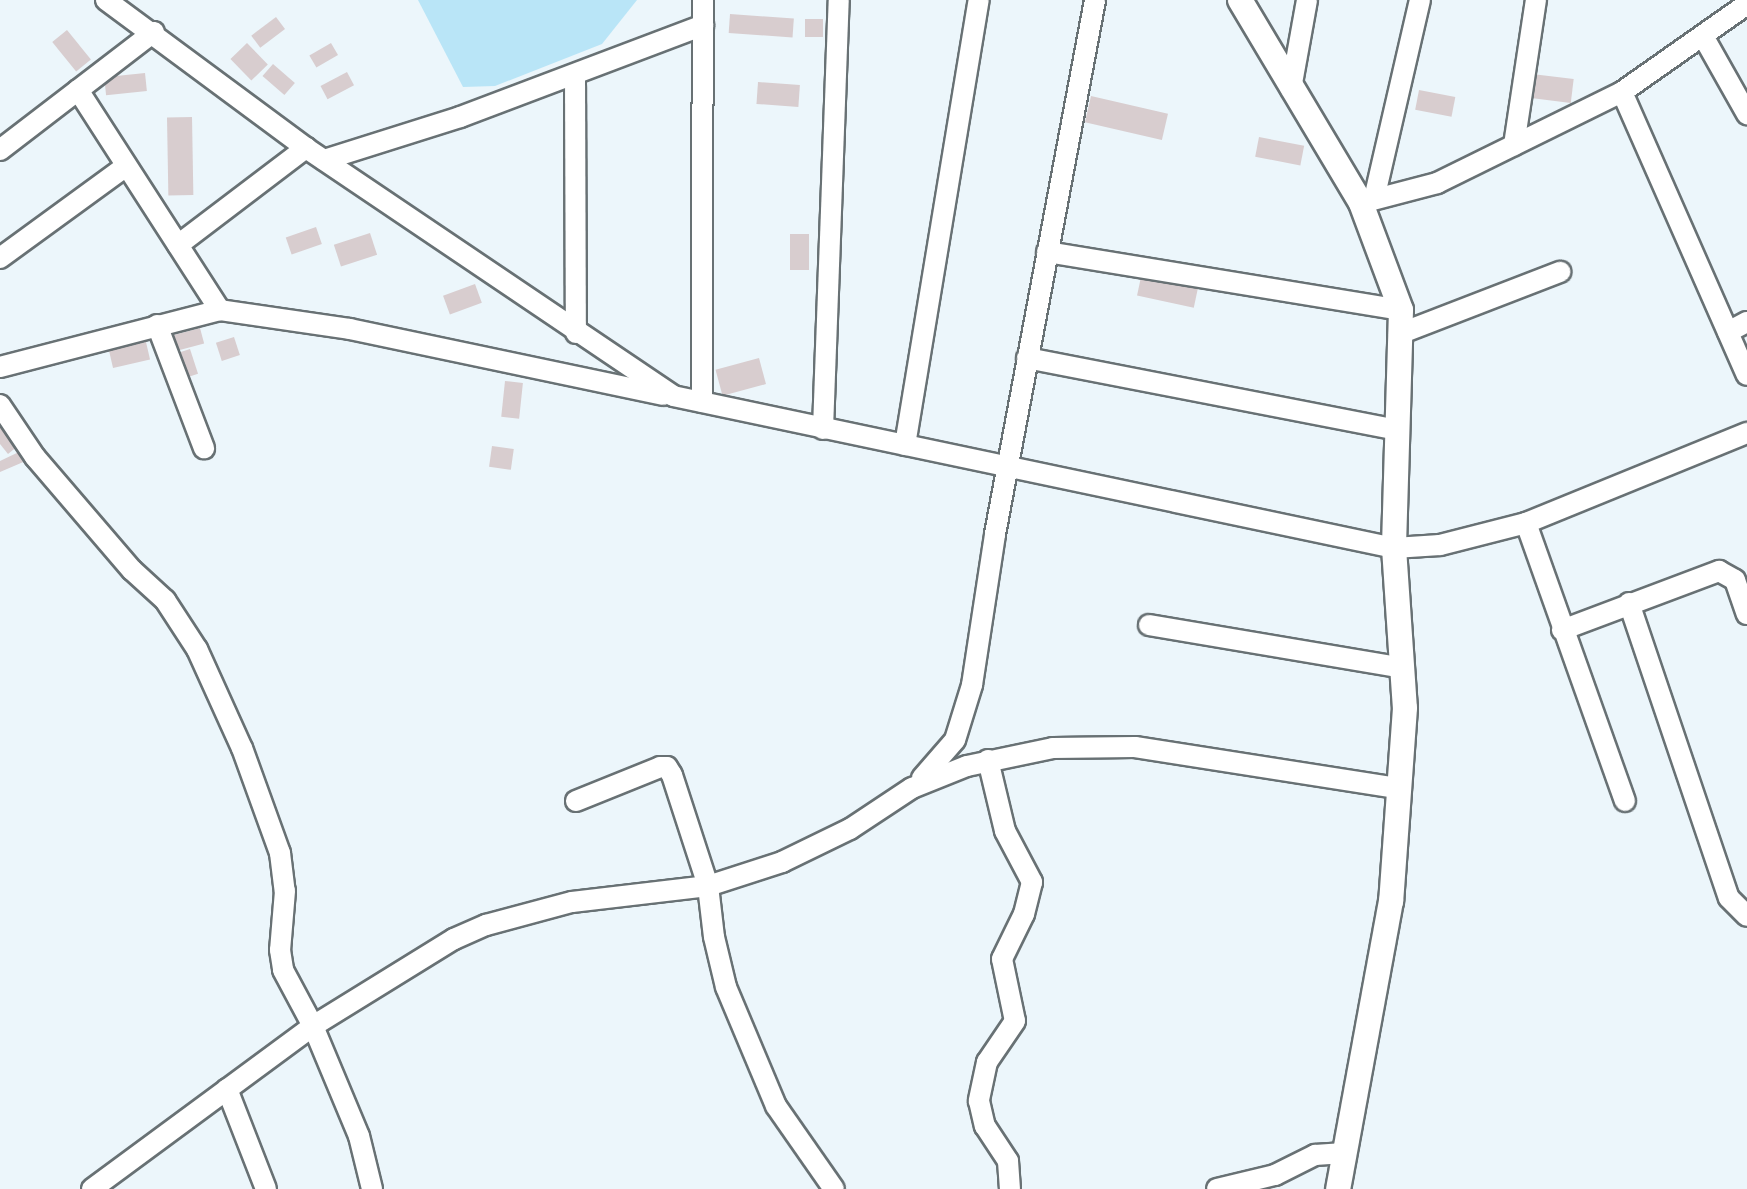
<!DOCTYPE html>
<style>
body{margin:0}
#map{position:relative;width:1747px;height:1189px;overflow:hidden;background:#ecf6fb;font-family:"Fira Sans Condensed",sans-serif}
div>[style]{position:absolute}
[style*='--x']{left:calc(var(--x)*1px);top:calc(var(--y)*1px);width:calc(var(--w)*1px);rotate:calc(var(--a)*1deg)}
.green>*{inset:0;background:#b9e5f7}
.building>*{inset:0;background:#d8cdcf;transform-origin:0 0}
.roads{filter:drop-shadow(2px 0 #687174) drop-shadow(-2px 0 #687174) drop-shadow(0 2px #687174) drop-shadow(0 -2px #687174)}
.minor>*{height:20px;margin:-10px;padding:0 10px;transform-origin:10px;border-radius:10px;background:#fff}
.major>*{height:24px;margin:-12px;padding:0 12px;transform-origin:12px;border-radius:12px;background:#fff}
span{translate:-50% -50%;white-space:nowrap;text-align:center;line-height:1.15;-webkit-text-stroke:5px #ecf6fb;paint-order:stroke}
</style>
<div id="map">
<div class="green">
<div style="clip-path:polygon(418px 0,637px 0,602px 44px,495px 86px,463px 87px)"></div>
</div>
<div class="building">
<div style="left:730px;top:14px;width:64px;height:19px;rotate:4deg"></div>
<div style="left:276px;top:17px;width:15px;height:31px;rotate:53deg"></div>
<div style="left:805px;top:19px;width:18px;height:18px"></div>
<div style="left:67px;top:30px;width:38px;height:19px;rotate:51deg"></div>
<div style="left:247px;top:43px;width:30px;height:23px;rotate:46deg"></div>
<div style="left:331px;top:43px;width:14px;height:25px;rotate:60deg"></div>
<div style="left:273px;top:64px;width:29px;height:16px;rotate:41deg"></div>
<div style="left:347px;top:72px;width:15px;height:30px;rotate:62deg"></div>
<div style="left:145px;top:73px;width:18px;height:41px;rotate:84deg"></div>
<div style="left:1532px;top:74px;width:42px;height:24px;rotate:7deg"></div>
<div style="left:758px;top:82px;width:42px;height:22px;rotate:4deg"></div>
<div style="left:1419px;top:90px;width:37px;height:20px;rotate:11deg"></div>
<div style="left:1091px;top:96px;width:79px;height:27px;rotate:13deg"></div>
<div style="left:192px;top:117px;width:78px;height:25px;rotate:89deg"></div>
<div style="left:1259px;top:137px;width:46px;height:20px;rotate:11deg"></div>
<div style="left:316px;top:227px;width:18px;height:32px;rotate:71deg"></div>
<div style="left:370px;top:233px;width:23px;height:38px;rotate:72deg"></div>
<div style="left:790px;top:234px;width:19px;height:36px"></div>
<div style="left:1141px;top:277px;width:58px;height:19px;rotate:12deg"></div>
<div style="left:475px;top:284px;width:20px;height:34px;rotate:70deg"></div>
<div style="left:200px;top:328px;width:16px;height:33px;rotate:75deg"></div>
<div style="left:234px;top:337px;width:19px;height:19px;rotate:72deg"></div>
<div style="left:146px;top:342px;width:18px;height:38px;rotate:77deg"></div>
<div style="left:190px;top:349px;width:26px;height:17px;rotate:72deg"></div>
<div style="left:759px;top:358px;width:27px;height:45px;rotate:75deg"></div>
<div style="left:505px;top:381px;width:18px;height:36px;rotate:6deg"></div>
<div style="clip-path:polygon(0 422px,19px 445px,8px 454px,0 444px)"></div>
<div style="left:492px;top:446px;width:22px;height:21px;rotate:8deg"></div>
<div style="clip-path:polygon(23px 450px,28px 460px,0 472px,0 461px)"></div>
</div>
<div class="roads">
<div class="minor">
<div style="--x:106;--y:0;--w:249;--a:36.5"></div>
<div style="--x:306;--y:148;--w:443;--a:34"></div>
<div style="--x:673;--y:396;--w:737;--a:11.9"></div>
<div style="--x:1394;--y:548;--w:46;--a:-3.7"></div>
<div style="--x:1440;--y:545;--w:89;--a:-14.3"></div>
<div style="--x:1526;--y:523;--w:239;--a:-22.2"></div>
<div style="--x:1703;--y:36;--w:90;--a:60.6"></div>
<div style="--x:575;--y:76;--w:257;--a:89.8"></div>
<div style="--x:1291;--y:89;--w:90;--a:-79.8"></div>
<div style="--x:78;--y:90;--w:262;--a:57.2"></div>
<div style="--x:1622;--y:92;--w:309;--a:66.2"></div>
<div style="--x:1514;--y:145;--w:147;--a:-81.4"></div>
<div style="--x:0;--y:150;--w:194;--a:-37.5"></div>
<div style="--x:324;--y:160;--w:143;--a:-17.5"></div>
<div style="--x:460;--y:117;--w:260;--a:-20.7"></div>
<div style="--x:1374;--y:199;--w:204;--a:-77"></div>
<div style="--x:1361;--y:203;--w:79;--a:-14.7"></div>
<div style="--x:1437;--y:183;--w:206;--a:-26.2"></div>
<div style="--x:1622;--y:92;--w:153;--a:-35.1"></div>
<div style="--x:178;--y:245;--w:161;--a:-37.2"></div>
<div style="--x:1047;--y:252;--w:359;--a:9.3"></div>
<div style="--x:0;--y:258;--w:156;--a:-36.1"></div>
<div style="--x:157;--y:325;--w:132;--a:69.1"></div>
<div style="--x:1728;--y:332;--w:21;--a:-28"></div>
<div style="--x:1399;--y:334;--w:173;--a:-21.1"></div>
<div style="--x:1027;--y:358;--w:378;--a:11"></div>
<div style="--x:0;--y:367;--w:227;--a:-14.5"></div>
<div style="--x:220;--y:310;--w:131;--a:8.3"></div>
<div style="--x:350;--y:329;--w:320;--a:11.9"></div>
<div style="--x:702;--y:402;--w:402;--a:-89.9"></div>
<div style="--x:0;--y:405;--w:63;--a:56.1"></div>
<div style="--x:35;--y:457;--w:149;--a:49.4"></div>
<div style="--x:132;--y:570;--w:45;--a:42.3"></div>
<div style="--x:165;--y:600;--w:59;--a:56.9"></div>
<div style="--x:197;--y:649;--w:109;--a:65.6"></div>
<div style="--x:242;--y:748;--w:112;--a:70.1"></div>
<div style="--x:280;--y:853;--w:38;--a:83"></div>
<div style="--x:285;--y:891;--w:59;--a:94.8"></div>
<div style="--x:280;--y:950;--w:20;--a:81"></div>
<div style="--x:283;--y:970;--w:64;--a:61.8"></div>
<div style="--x:313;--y:1026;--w:119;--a:67.3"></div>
<div style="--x:359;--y:1136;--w:55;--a:76.2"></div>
<div style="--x:823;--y:429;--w:429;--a:-87.9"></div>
<div style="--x:905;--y:445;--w:451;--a:-80.6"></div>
<div style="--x:1526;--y:523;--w:295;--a:70.4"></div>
<div style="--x:1629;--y:603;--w:311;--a:71.3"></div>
<div style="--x:1729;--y:898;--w:25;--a:45"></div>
<div style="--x:1149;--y:625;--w:258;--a:9.6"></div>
<div style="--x:1562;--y:630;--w:168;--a:-20.6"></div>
<div style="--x:1719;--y:571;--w:18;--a:29"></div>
<div style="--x:1735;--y:580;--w:36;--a:71"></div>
<div style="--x:988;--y:760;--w:73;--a:76.5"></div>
<div style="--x:1005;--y:831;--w:58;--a:62.1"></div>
<div style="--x:1032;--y:882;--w:33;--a:104"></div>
<div style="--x:1024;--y:914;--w:50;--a:116.1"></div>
<div style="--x:1002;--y:959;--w:63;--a:78.2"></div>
<div style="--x:1015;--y:1021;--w:50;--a:124.3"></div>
<div style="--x:987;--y:1062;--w:40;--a:102"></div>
<div style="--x:979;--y:1101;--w:26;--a:77"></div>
<div style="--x:985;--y:1126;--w:42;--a:56.7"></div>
<div style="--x:1008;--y:1161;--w:28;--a:86"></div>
<div style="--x:922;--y:778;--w:50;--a:-49"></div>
<div style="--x:955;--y:740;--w:58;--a:-72.8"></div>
<div style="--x:972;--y:685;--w:153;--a:-81.3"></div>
<div style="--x:995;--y:534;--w:543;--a:-79.39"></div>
<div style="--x:576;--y:801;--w:91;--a:-22"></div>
<div style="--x:660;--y:767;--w:7;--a:0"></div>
<div style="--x:667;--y:767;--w:9;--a:58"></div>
<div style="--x:672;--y:775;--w:117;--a:72"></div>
<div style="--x:708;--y:886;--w:51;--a:83.3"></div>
<div style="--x:714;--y:937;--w:51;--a:76.5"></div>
<div style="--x:726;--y:987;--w:129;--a:67.2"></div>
<div style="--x:776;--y:1106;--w:101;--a:55.1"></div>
<div style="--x:227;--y:1089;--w:107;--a:68.7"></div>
<div style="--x:92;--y:1189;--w:275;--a:-36.4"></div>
<div style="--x:313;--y:1026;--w:166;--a:-31.7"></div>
<div style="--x:454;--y:939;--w:35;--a:-24"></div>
<div style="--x:486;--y:925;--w:89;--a:-15"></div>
<div style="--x:572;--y:902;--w:137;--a:-6.7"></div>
<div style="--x:708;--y:886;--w:78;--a:-18"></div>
<div style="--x:782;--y:862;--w:76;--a:-25.9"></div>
<div style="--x:850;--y:829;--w:74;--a:-33.5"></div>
<div style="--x:912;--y:788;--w:59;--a:-21.8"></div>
<div style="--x:967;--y:766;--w:88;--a:-11.8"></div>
<div style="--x:1053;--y:748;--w:82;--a:-0.7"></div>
<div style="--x:1135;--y:747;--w:265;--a:8.9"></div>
<div style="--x:1217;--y:1189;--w:60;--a:-13.6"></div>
<div style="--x:1275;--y:1175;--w:45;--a:-26.6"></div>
<div style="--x:1315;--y:1155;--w:29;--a:-4"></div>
</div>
<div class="major">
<div style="--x:1240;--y:0;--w:236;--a:59.2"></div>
<div style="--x:1361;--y:203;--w:114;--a:69.5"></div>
<div style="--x:1401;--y:310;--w:238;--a:91.7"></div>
<div style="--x:1394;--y:548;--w:160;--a:86.1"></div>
<div style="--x:1405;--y:708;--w:194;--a:94.1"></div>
<div style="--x:1391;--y:901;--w:293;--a:100.4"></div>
</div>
</div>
</div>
